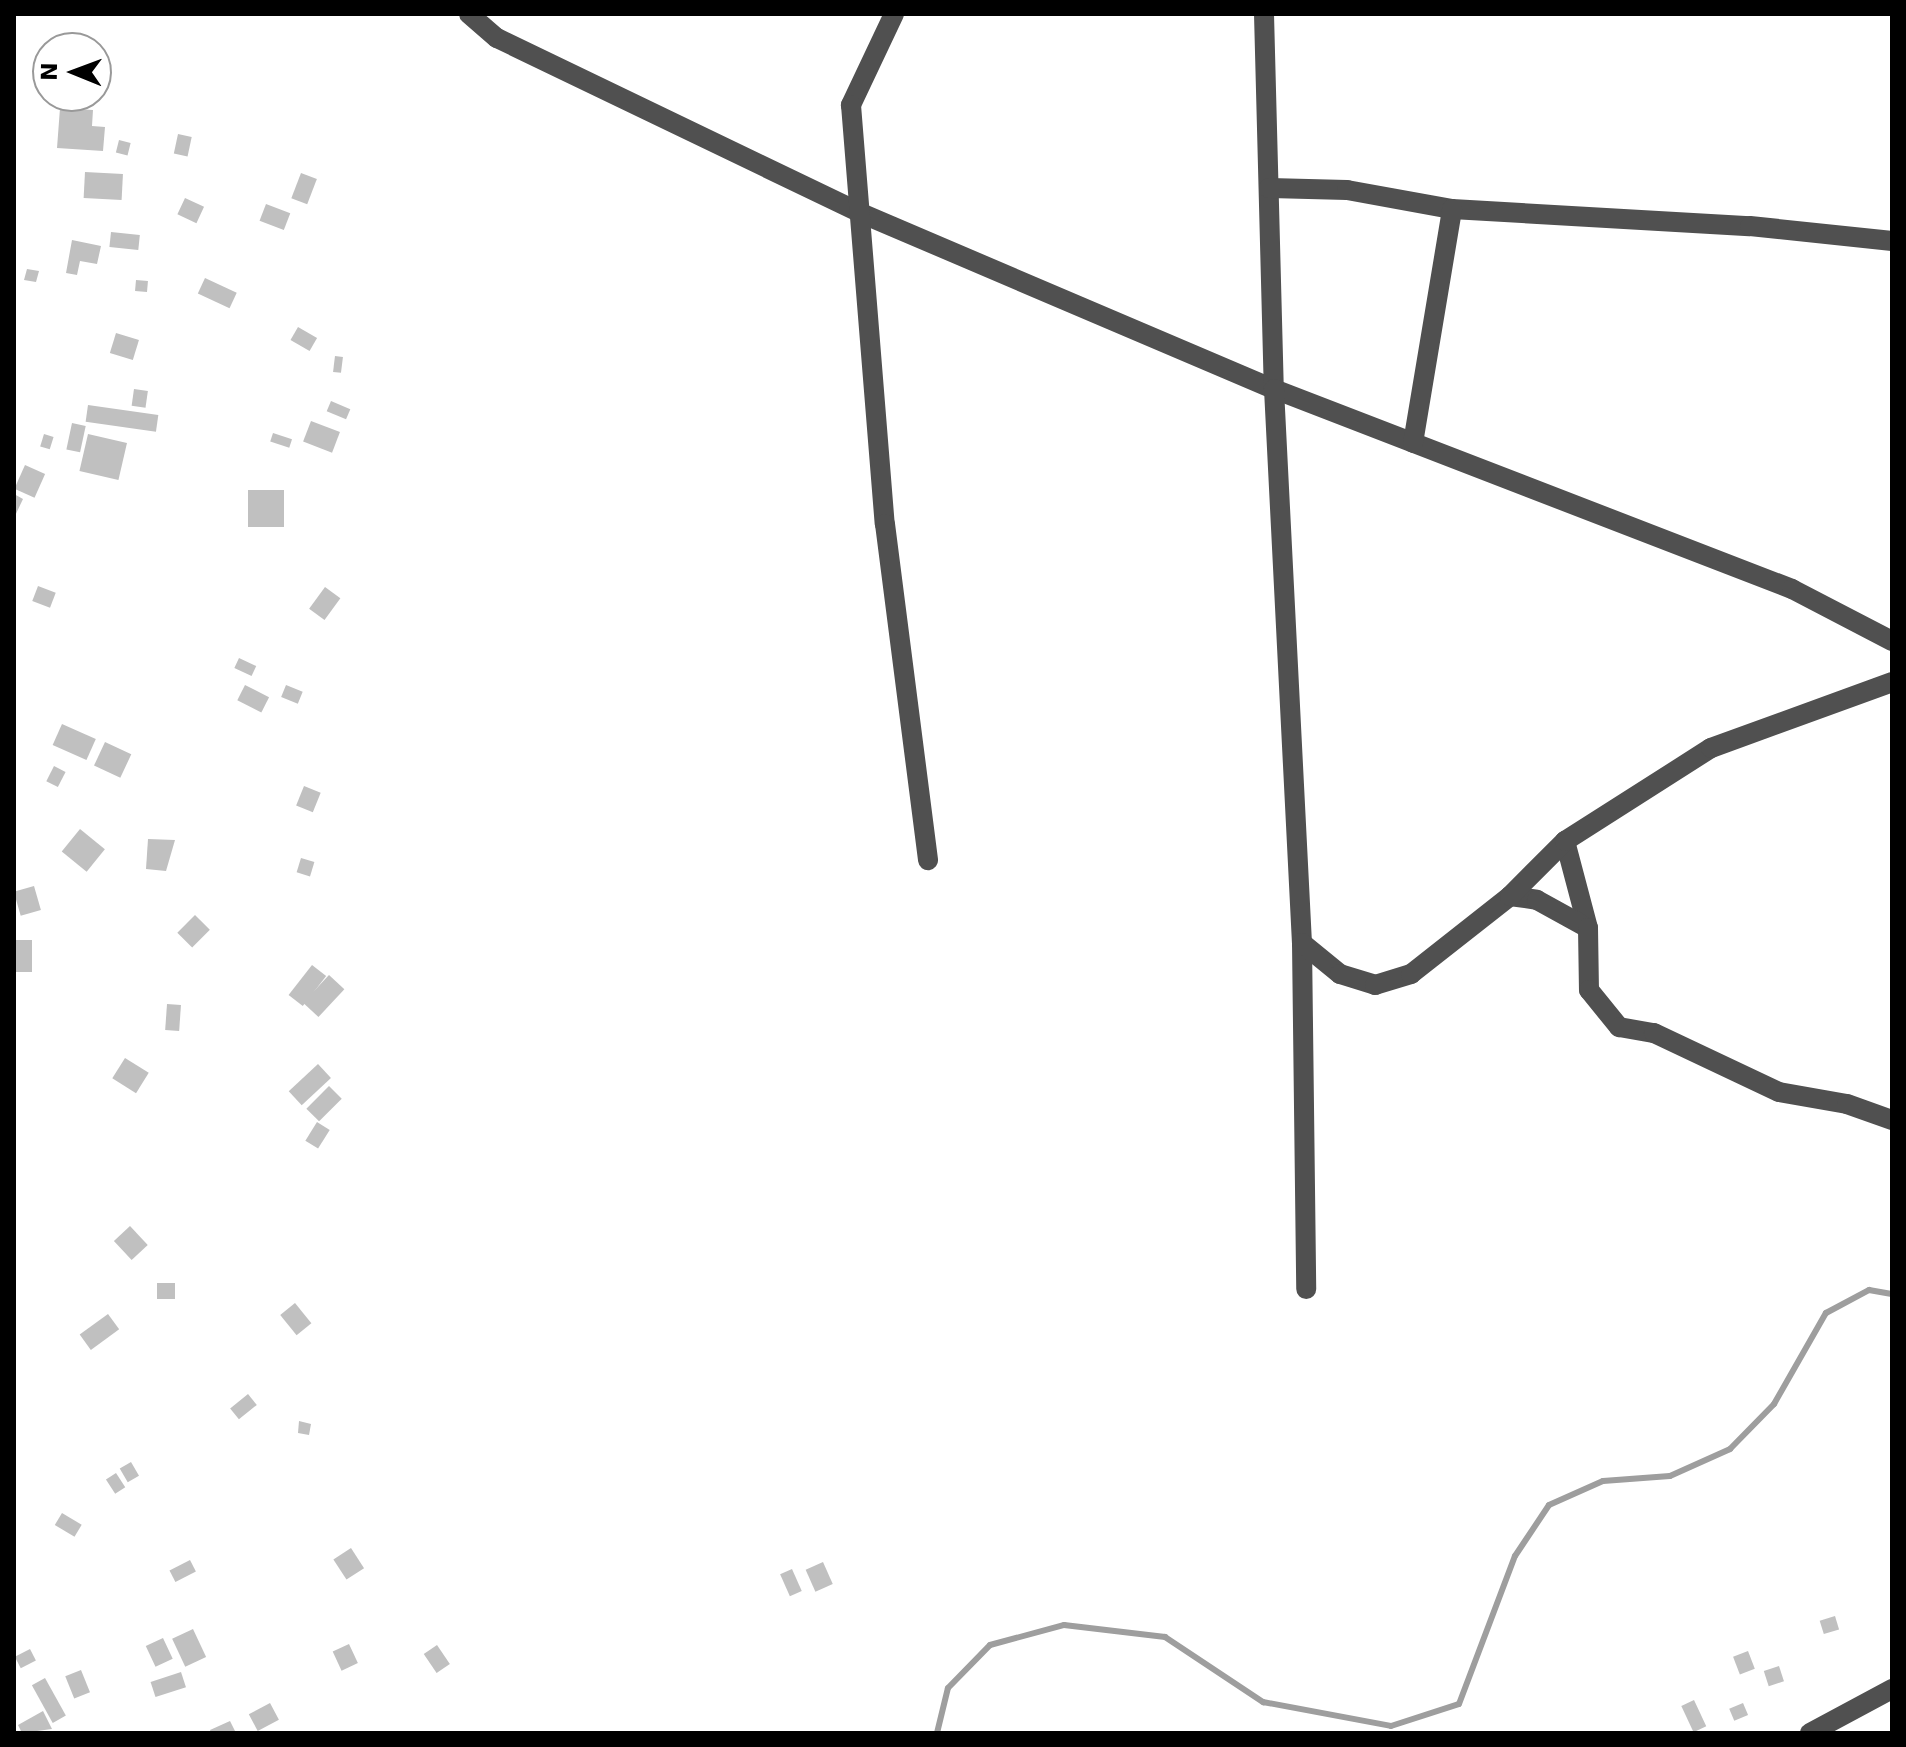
<!DOCTYPE html>
<style>
body{margin:0}
#map{position:relative;width:1906px;height:1747px;overflow:hidden;background:#fff;font-family:"DejaVu Sans",sans-serif}
div>[style]{position:absolute}
[style*='--x']{left:calc(var(--x)*1px);top:calc(var(--y)*1px);width:calc(var(--w)*1px);rotate:calc(var(--a)*1deg)}
.stream>*{height:6px;margin:-3px;padding:0 3px;transform-origin:3px;border-radius:3px;background:#9e9e9e}
.building>*{inset:0;background:#c0c0c0;transform-origin:0 0}
.minor>*{height:20px;margin:-10px;padding:0 10px;transform-origin:10px;border-radius:10px;background:#505050}
span{translate:-50% -50%;white-space:nowrap;text-align:center;line-height:1.15;-webkit-text-stroke:7px #fff;paint-order:stroke}
.frame{position:absolute;inset:0;border:16px solid #000;pointer-events:none}
.north{position:absolute;left:32px;top:32px;width:80px;height:80px;box-sizing:border-box;background:#fff;border:2px solid #999;border-radius:50%;rotate:271deg;font-size:22px;font-weight:700;line-height:32px;text-align:center;color:#000}
.north::after{content:'';display:block;margin:auto;width:28px;height:36px;background:#000;clip-path:polygon(50% 0,100% 100%,50% 72%,0 100%)}
</style>
<div id="map">
<div class="stream">
<div style="--x:937;--y:1733;--w:46;--a:-76.3"></div>
<div style="--x:948;--y:1688;--w:60;--a:-45.7"></div>
<div style="--x:990;--y:1645;--w:77;--a:-15.1"></div>
<div style="--x:1064;--y:1625;--w:102;--a:6.8"></div>
<div style="--x:1165;--y:1637;--w:118;--a:33.6"></div>
<div style="--x:1263;--y:1702;--w:130;--a:10.6"></div>
<div style="--x:1391;--y:1726;--w:71;--a:-17.9"></div>
<div style="--x:1459;--y:1704;--w:158;--a:-69.3"></div>
<div style="--x:1515;--y:1556;--w:61;--a:-56.3"></div>
<div style="--x:1549;--y:1505;--w:59;--a:-24"></div>
<div style="--x:1603;--y:1481;--w:67;--a:-4.3"></div>
<div style="--x:1670;--y:1476;--w:66;--a:-24.2"></div>
<div style="--x:1730;--y:1449;--w:63;--a:-45.6"></div>
<div style="--x:1774;--y:1404;--w:105;--a:-60.3"></div>
<div style="--x:1826;--y:1313;--w:49;--a:-28.1"></div>
<div style="--x:1869;--y:1290;--w:23;--a:10"></div>
</div>
<div class="building">
<div style="clip-path:polygon(60px 108px,93px 110px,92px 126px,105px 127px,103px 151px,57px 148px)"></div>
<div style="left:178px;top:134px;width:14px;height:20px;rotate:12deg"></div>
<div style="left:119px;top:140px;width:12px;height:13px;rotate:14deg"></div>
<div style="left:85px;top:172px;width:38px;height:26px;rotate:3deg"></div>
<div style="left:301px;top:173px;width:17px;height:27px;rotate:21deg"></div>
<div style="left:185px;top:198px;width:21px;height:18px;rotate:25deg"></div>
<div style="left:266px;top:204px;width:26px;height:18px;rotate:21deg"></div>
<div style="left:111px;top:232px;width:29px;height:15px;rotate:6deg"></div>
<div style="clip-path:polygon(72px 240px,101px 246px,97px 264px,80px 261px,77px 275px,66px 273px)"></div>
<div style="clip-path:polygon(27px 269px,39px 271px,36px 282px,24px 280px)"></div>
<div style="left:205px;top:278px;width:35px;height:17px;rotate:25deg"></div>
<div style="left:136px;top:280px;width:12px;height:11px;rotate:5deg"></div>
<div style="left:298px;top:327px;width:22px;height:15px;rotate:30deg"></div>
<div style="left:116px;top:333px;width:24px;height:21px;rotate:17deg"></div>
<div style="left:335px;top:356px;width:8px;height:16px;rotate:7deg"></div>
<div style="left:134px;top:389px;width:14px;height:17px;rotate:8deg"></div>
<div style="left:331px;top:401px;width:21px;height:11px;rotate:23deg"></div>
<div style="left:88px;top:405px;width:71px;height:17px;rotate:8deg"></div>
<div style="left:311px;top:421px;width:31px;height:22px;rotate:21deg"></div>
<div style="left:72px;top:423px;width:14px;height:27px;rotate:12deg"></div>
<div style="left:273px;top:433px;width:20px;height:9px;rotate:18deg"></div>
<div style="left:44px;top:434px;width:10px;height:13px;rotate:17deg"></div>
<div style="left:88px;top:434px;width:40px;height:38px;rotate:13deg"></div>
<div style="left:25px;top:465px;width:22px;height:26px;rotate:24deg"></div>
<div style="left:248px;top:490px;width:36px;height:37px"></div>
<div style="clip-path:polygon(14px 494px,23px 499px,14px 518px)"></div>
<div style="left:38px;top:586px;width:19px;height:16px;rotate:21deg"></div>
<div style="left:325px;top:587px;width:19px;height:27px;rotate:36deg"></div>
<div style="left:239px;top:658px;width:19px;height:11px;rotate:25deg"></div>
<div style="left:245px;top:685px;width:27px;height:17px;rotate:27deg"></div>
<div style="left:286px;top:685px;width:18px;height:13px;rotate:22deg"></div>
<div style="left:62px;top:724px;width:37px;height:23px;rotate:24deg"></div>
<div style="left:105px;top:742px;width:29px;height:26px;rotate:25deg"></div>
<div style="left:54px;top:766px;width:13px;height:17px;rotate:27deg"></div>
<div style="left:304px;top:786px;width:18px;height:21px;rotate:22deg"></div>
<div style="left:80px;top:829px;width:32px;height:29px;rotate:39deg"></div>
<div style="clip-path:polygon(148px 839px,175px 840px,166px 871px,146px 869px)"></div>
<div style="left:301px;top:858px;width:14px;height:15px;rotate:17deg"></div>
<div style="left:34px;top:886px;width:25px;height:21px;rotate:74deg"></div>
<div style="left:195px;top:915px;width:21px;height:25px;rotate:45deg"></div>
<div style="left:14px;top:940px;width:18px;height:32px"></div>
<div style="left:312px;top:965px;width:18px;height:38px;rotate:38deg"></div>
<div style="left:329px;top:975px;width:21px;height:38px;rotate:43deg"></div>
<div style="left:167px;top:1004px;width:14px;height:26px;rotate:4deg"></div>
<div style="left:125px;top:1058px;width:28px;height:24px;rotate:32deg"></div>
<div style="left:318px;top:1064px;width:19px;height:40px;rotate:47deg"></div>
<div style="left:329px;top:1086px;width:18px;height:32px;rotate:45deg"></div>
<div style="left:317px;top:1122px;width:15px;height:22px;rotate:32deg"></div>
<div style="left:130px;top:1226px;width:26px;height:22px;rotate:47deg"></div>
<div style="left:157px;top:1283px;width:18px;height:16px"></div>
<div style="left:295px;top:1303px;width:26px;height:19px;rotate:51deg"></div>
<div style="left:108px;top:1314px;width:19px;height:35px;rotate:54deg"></div>
<div style="left:248px;top:1394px;width:14px;height:23px;rotate:51deg"></div>
<div style="clip-path:polygon(299px 1421px,311px 1424px,309px 1435px,298px 1433px)"></div>
<div style="left:131px;top:1462px;width:16px;height:13px;rotate:60deg"></div>
<div style="left:116px;top:1473px;width:17px;height:12px;rotate:57deg"></div>
<div style="left:62px;top:1513px;width:23px;height:14px;rotate:31deg"></div>
<div style="left:351px;top:1548px;width:24px;height:21px;rotate:57deg"></div>
<div style="left:190px;top:1560px;width:13px;height:23px;rotate:63deg"></div>
<div style="left:823px;top:1562px;width:24px;height:19px;rotate:66deg"></div>
<div style="left:792px;top:1569px;width:24px;height:13px;rotate:66deg"></div>
<div style="left:1835px;top:1616px;width:14px;height:16px;rotate:73deg"></div>
<div style="left:193px;top:1629px;width:31px;height:23px;rotate:65deg"></div>
<div style="left:163px;top:1638px;width:23px;height:19px;rotate:65deg"></div>
<div style="left:349px;top:1644px;width:21px;height:18px;rotate:65deg"></div>
<div style="left:437px;top:1645px;width:23px;height:16px;rotate:56deg"></div>
<div style="left:30px;top:1649px;width:13px;height:17px;rotate:63deg"></div>
<div style="left:1748px;top:1651px;width:19px;height:16px;rotate:69deg"></div>
<div style="left:1779px;top:1666px;width:16px;height:16px;rotate:72deg"></div>
<div style="left:81px;top:1670px;width:24px;height:17px;rotate:68deg"></div>
<div style="left:181px;top:1672px;width:16px;height:32px;rotate:72deg"></div>
<div style="left:45px;top:1678px;width:43px;height:15px;rotate:61deg"></div>
<div style="left:1694px;top:1700px;width:29px;height:14px;rotate:65deg"></div>
<div style="left:270px;top:1703px;width:19px;height:24px;rotate:62deg"></div>
<div style="left:1743px;top:1703px;width:13px;height:15px;rotate:67deg"></div>
<div style="clip-path:polygon(43px 1711px,52px 1729px,22px 1733px,18px 1725px)"></div>
<div style="clip-path:polygon(230px 1721px,236px 1733px,211px 1733px,210px 1730px)"></div>
</div>
<div class="minor">
<div style="--x:469;--y:14;--w:37;--a:41"></div>
<div style="--x:497;--y:38;--w:406;--a:25.7"></div>
<div style="--x:863;--y:214;--w:447;--a:23.1"></div>
<div style="--x:1274;--y:389;--w:555;--a:21.11"></div>
<div style="--x:1792;--y:589;--w:113;--a:27.5"></div>
<div style="--x:894;--y:14;--w:101;--a:115.3"></div>
<div style="--x:851;--y:105;--w:420;--a:85.4"></div>
<div style="--x:885;--y:524;--w:339;--a:82.7"></div>
<div style="--x:1264;--y:14;--w:375;--a:88.5"></div>
<div style="--x:1274;--y:389;--w:555;--a:87.11"></div>
<div style="--x:1302;--y:943;--w:346;--a:89.3"></div>
<div style="--x:1269;--y:188;--w:78;--a:1.5"></div>
<div style="--x:1347;--y:190;--w:107;--a:10.3"></div>
<div style="--x:1452;--y:209;--w:298;--a:3.3"></div>
<div style="--x:1750;--y:226;--w:143;--a:6"></div>
<div style="--x:1413;--y:443;--w:237;--a:-80.5"></div>
<div style="--x:1565;--y:841;--w:90;--a:75.2"></div>
<div style="--x:1510;--y:896;--w:27;--a:8"></div>
<div style="--x:1537;--y:900;--w:58;--a:28.8"></div>
<div style="--x:1588;--y:928;--w:62;--a:89.1"></div>
<div style="--x:1589;--y:990;--w:48;--a:51"></div>
<div style="--x:1619;--y:1027;--w:36;--a:10"></div>
<div style="--x:1654;--y:1033;--w:138;--a:25.3"></div>
<div style="--x:1779;--y:1092;--w:69;--a:10"></div>
<div style="--x:1847;--y:1104;--w:48;--a:19.6"></div>
<div style="--x:1302;--y:943;--w:49;--a:39.2"></div>
<div style="--x:1340;--y:974;--w:37;--a:17"></div>
<div style="--x:1375;--y:985;--w:38;--a:-17"></div>
<div style="--x:1411;--y:974;--w:126;--a:-38.2"></div>
<div style="--x:1510;--y:896;--w:78;--a:-45"></div>
<div style="--x:1565;--y:841;--w:173;--a:-32.5"></div>
<div style="--x:1711;--y:748;--w:193;--a:-20"></div>
<div style="--x:1810;--y:1733;--w:93;--a:-28.2"></div>
</div>
<div class="frame"></div>
<div class="north">N</div>
</div>
